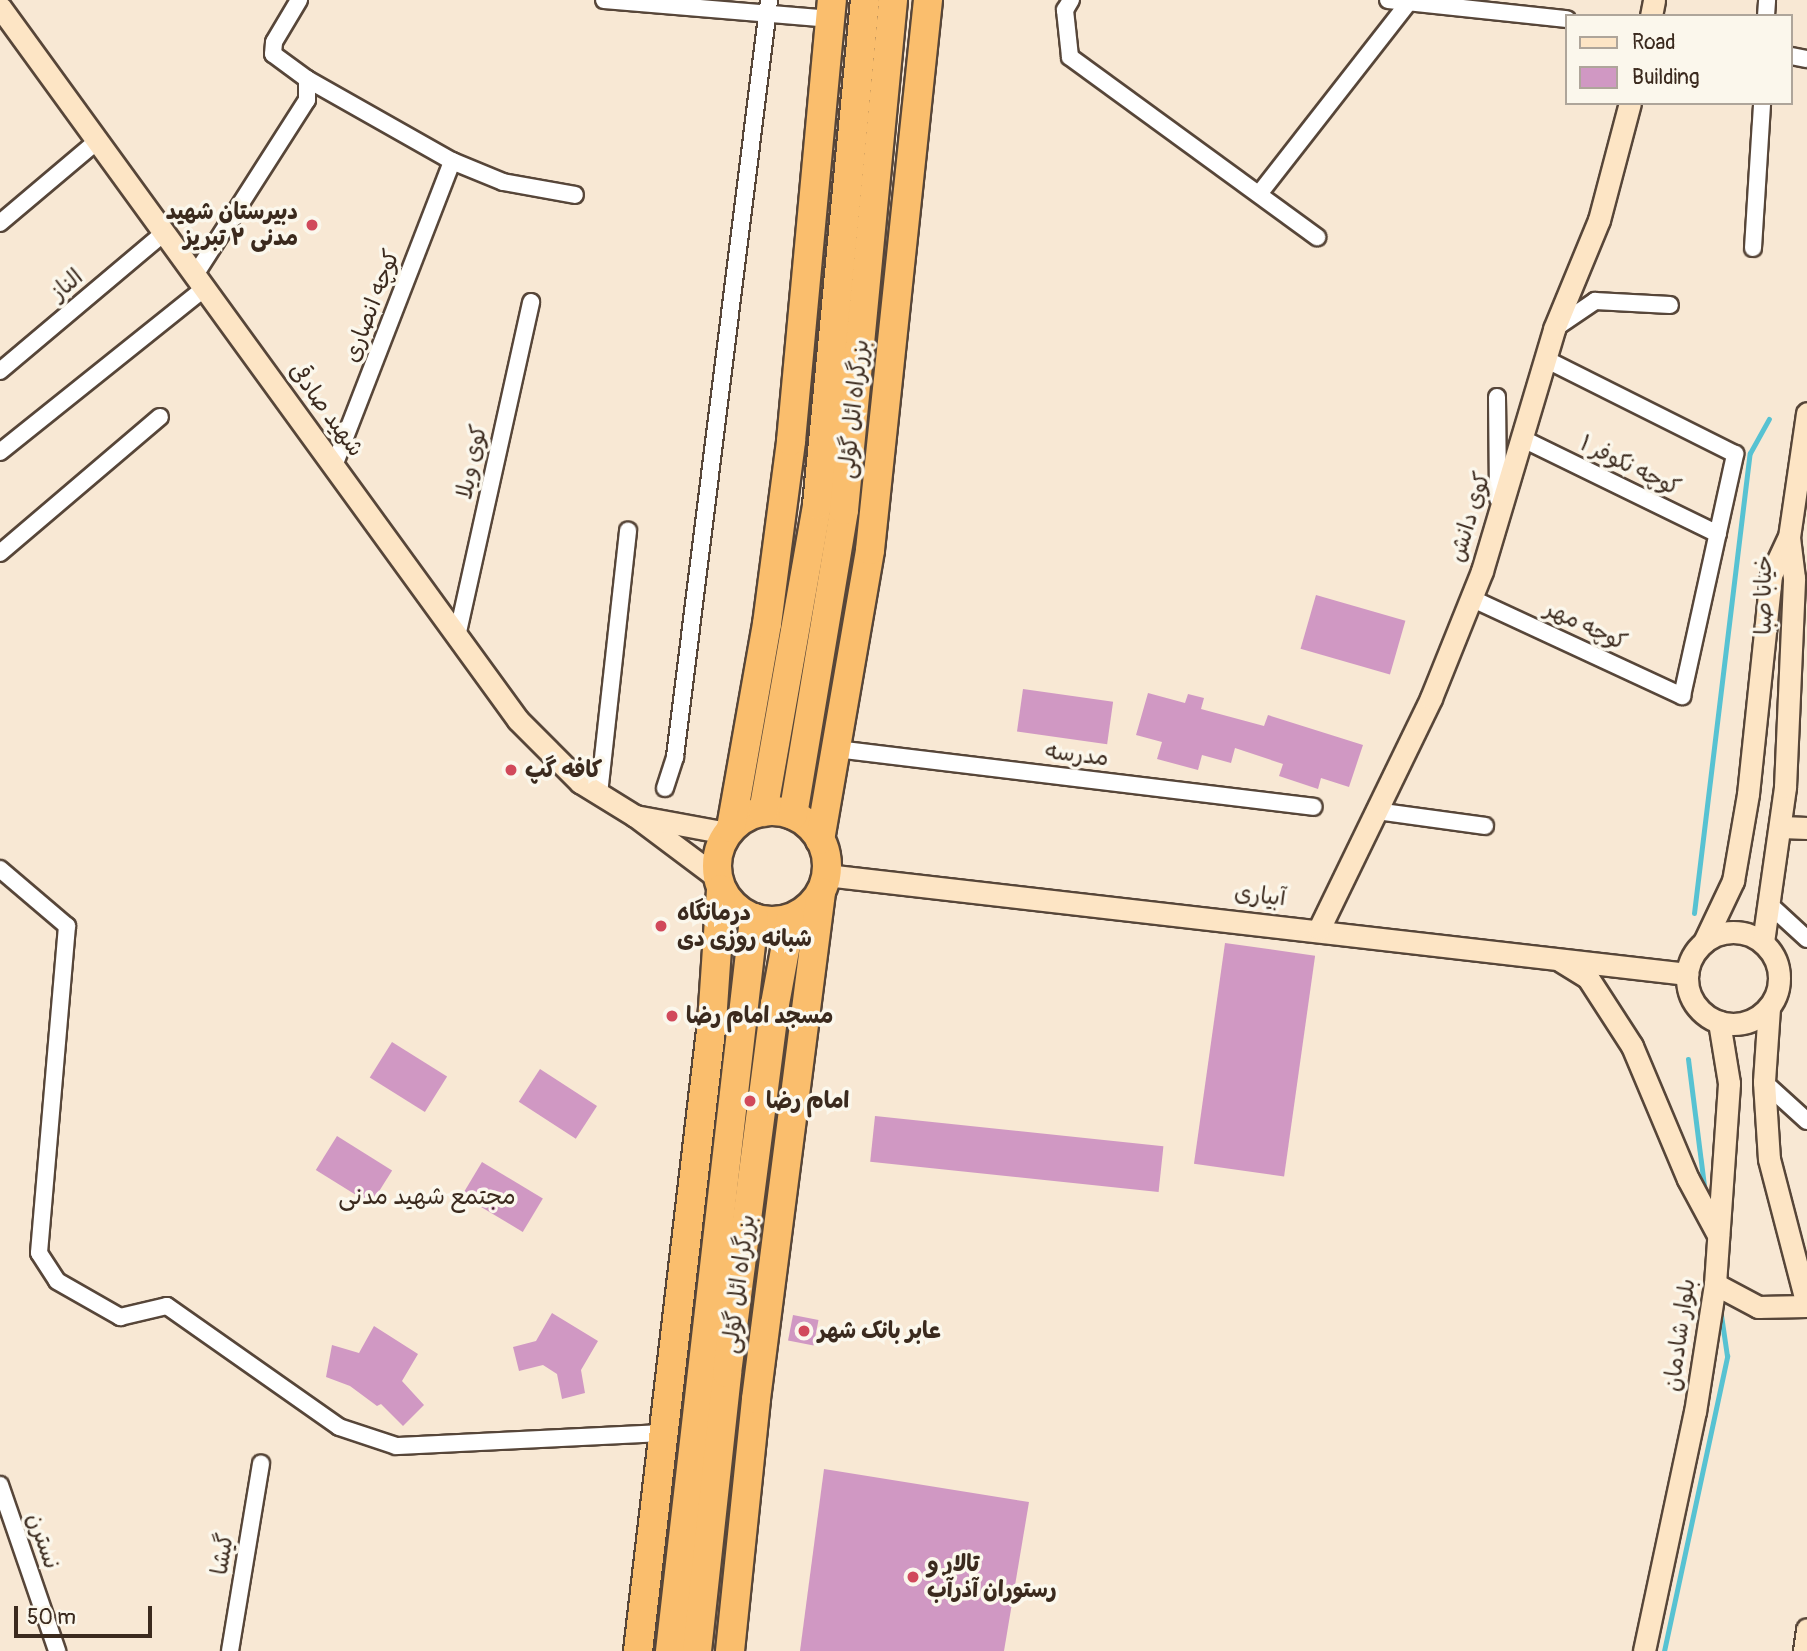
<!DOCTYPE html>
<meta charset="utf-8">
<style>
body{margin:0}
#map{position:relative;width:1807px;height:1651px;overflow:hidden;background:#f8e8d4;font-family:Pangolin,"Playpen Sans Arabic",sans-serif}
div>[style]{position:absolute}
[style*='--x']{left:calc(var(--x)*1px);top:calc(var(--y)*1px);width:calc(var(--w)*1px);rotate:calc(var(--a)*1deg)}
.stream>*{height:5px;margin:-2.5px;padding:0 2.5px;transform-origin:2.5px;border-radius:2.5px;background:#57c2d2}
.building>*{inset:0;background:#d098c3;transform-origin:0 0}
.roads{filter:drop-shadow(2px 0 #574639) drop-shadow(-2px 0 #574639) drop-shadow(0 2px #574639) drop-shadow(0 -2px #574639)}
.street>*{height:16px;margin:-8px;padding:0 8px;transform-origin:8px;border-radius:8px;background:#fff}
.secondary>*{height:21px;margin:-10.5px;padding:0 10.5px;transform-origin:10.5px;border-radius:10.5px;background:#fde5c5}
.secondary>.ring{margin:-10.5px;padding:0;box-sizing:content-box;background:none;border:21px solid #fde5c5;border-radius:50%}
.highway>*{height:28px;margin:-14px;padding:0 14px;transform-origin:14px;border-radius:14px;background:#fabe6d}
.highway>.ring{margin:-14px;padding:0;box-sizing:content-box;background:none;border:28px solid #fabe6d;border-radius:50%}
.dots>*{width:19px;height:19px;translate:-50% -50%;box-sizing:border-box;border:4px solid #fbf7ec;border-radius:50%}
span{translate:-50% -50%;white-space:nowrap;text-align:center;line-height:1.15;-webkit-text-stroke:7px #fbf7ec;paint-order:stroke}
.poi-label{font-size:23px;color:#3b2a1e;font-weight:700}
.right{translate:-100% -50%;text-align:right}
.left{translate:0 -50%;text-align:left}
.street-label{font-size:23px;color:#3b2a1e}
.neighbourhood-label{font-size:24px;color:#3b2a1e}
.legend{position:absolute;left:1565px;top:14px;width:228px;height:91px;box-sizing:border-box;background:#fbf7ec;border:2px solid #aea59a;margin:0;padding:9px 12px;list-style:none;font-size:21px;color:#3b2a1e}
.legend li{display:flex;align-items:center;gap:14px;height:35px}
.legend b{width:35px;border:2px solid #aea59a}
.scale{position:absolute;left:14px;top:1606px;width:138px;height:32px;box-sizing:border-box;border:4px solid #3b2a1e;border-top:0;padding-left:9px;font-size:21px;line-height:24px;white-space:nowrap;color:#3b2a1e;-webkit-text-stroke:5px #fbf7ec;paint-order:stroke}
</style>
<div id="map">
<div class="stream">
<div style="--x:1694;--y:913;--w:463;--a:-83.1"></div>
<div style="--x:1750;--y:453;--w:39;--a:-61"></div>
<div style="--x:1688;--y:1059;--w:136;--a:82.8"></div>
<div style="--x:1664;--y:1651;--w:302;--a:-77.9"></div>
<div style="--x:1727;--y:1356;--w:49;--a:-98.3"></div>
</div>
<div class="building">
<div style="left:1316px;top:595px;width:93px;height:56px;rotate:16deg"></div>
<div style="left:1023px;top:689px;width:91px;height:43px;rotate:8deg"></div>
<div style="clip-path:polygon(1148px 693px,1185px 703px,1188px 694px,1204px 698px,1201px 709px,1264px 726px,1268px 715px,1363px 745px,1349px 787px,1321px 778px,1318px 789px,1279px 776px,1283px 764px,1235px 748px,1231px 763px,1202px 755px,1198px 770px,1157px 759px,1162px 742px,1136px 735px)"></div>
<div style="left:1225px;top:943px;width:91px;height:223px;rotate:8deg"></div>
<div style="left:392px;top:1042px;width:65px;height:42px;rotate:32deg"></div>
<div style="left:540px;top:1069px;width:68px;height:39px;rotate:33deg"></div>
<div style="left:875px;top:1116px;width:290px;height:46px;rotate:6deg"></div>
<div style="left:337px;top:1136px;width:65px;height:40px;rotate:32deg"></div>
<div style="left:482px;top:1162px;width:71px;height:39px;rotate:31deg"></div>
<div style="clip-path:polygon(552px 1313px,598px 1341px,581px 1370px,585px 1393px,562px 1399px,557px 1374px,543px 1365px,519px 1371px,513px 1347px,536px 1341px)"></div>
<div style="left:793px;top:1315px;width:26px;height:26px;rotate:11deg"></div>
<div style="clip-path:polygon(374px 1326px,418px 1354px,402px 1381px,424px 1405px,403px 1426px,381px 1404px,377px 1406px,350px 1386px,326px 1377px,332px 1345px,359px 1353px)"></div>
<div style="clip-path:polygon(824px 1469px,1029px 1502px,1004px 1651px,800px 1651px)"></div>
</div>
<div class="roads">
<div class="street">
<div style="--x:604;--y:0;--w:228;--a:4.8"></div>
<div style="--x:1071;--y:0;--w:12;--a:121"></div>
<div style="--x:1065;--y:10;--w:47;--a:83.9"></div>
<div style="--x:1070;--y:57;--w:306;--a:36.1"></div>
<div style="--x:1388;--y:0;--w:180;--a:6.1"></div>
<div style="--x:1766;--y:16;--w:16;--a:-86"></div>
<div style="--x:1791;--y:56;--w:16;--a:11"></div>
<div style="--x:307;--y:79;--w:167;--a:29.5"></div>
<div style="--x:452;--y:161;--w:55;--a:22.4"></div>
<div style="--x:503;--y:182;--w:73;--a:10.2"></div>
<div style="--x:1259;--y:194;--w:244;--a:-52"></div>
<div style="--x:0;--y:223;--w:127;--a:-40.2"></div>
<div style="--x:1753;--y:248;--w:145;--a:-86.4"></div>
<div style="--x:195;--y:275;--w:208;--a:-57.4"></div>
<div style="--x:307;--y:100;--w:21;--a:-90"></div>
<div style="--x:307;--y:79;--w:42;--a:-143.7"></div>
<div style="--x:273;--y:54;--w:12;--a:-85"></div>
<div style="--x:274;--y:42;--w:49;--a:-59.2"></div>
<div style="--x:1554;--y:329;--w:50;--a:-34.3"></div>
<div style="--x:1595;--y:301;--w:75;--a:3.1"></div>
<div style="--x:0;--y:371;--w:214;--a:-40.1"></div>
<div style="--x:1497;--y:397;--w:102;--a:89.4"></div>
<div style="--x:1521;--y:438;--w:219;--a:26"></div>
<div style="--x:0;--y:452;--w:264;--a:-38.7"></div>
<div style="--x:334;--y:466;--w:327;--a:-68.8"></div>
<div style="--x:0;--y:553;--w:210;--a:-40.4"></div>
<div style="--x:1471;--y:598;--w:233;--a:24.9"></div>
<div style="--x:1682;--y:696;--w:248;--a:-77.6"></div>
<div style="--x:1735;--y:454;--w:212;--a:-153.4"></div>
<div style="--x:458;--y:632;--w:338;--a:-77.5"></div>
<div style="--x:836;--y:749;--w:481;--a:6.9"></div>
<div style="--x:665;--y:788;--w:33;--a:-72"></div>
<div style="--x:675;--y:757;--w:763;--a:-82.92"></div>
<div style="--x:599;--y:794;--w:265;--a:-83.7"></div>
<div style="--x:1376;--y:811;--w:110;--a:7.8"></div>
<div style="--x:0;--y:869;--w:88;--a:40.4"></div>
<div style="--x:67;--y:926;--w:328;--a:94.9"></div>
<div style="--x:39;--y:1253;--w:33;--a:57"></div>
<div style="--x:57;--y:1281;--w:73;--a:29.7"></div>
<div style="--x:120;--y:1317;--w:48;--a:-13.2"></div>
<div style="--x:167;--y:1306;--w:210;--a:35.1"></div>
<div style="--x:339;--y:1427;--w:60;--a:18.4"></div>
<div style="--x:396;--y:1446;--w:264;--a:-2.8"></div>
<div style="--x:1771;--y:906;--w:49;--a:42.5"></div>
<div style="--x:1764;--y:1082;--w:58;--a:42.2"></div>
<div style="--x:0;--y:1485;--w:176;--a:71"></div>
<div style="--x:230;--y:1651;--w:190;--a:-80.6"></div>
</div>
<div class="secondary">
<div style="--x:0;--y:7;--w:881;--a:54"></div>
<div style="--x:518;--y:720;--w:88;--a:45"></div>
<div style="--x:580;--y:782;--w:65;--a:31.7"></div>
<div style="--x:1651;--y:16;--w:16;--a:-79"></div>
<div style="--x:1781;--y:827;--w:26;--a:2"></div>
<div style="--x:826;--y:875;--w:867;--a:6.56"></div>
<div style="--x:718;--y:878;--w:104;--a:-143.2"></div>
<div style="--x:635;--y:816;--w:94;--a:10.5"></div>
<div style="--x:1319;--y:929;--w:257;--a:-64.1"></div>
<div style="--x:1431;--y:698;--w:137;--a:-68.1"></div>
<div style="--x:1482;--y:571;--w:252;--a:-73.4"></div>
<div style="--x:1554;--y:329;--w:118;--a:-67.6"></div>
<div style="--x:1599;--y:220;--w:121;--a:-75.2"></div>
<div class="ring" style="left:1687px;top:932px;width:71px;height:71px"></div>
<div style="--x:1704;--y:942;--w:68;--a:-64.6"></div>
<div style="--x:1733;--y:881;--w:88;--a:-80.2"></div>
<div style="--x:1748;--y:794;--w:220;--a:-84"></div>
<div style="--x:1771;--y:575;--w:40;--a:-65"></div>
<div style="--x:1763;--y:942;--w:157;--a:-81.9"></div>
<div style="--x:1785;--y:787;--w:209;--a:-87.5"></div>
<div style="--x:1794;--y:578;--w:41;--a:-97"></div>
<div style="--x:1789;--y:537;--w:125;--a:-81.7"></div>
<div style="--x:1561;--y:961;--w:32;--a:32"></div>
<div style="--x:1588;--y:978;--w:81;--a:57.1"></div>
<div style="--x:1632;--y:1046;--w:144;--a:67.2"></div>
<div style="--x:1688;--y:1179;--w:64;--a:61.8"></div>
<div style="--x:1769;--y:1008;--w:74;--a:93.9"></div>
<div style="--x:1764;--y:1082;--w:77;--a:86.3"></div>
<div style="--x:1769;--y:1159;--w:151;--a:75.4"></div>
<div style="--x:1715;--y:1284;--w:49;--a:28.1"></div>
<div style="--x:1758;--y:1307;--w:49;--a:-1.2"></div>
<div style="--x:1644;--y:1651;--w:244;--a:-78"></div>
<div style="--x:1695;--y:1412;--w:130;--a:-81.1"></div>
<div style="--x:1715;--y:1284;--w:201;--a:-86"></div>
<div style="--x:1729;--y:1083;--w:62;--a:-99.3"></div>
<div style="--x:1804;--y:1651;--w:22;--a:-82"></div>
</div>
<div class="highway">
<div class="ring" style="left:717px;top:811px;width:82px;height:82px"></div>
<div style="--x:763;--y:812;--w:312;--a:-80"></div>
<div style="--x:817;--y:505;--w:507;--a:-84.57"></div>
<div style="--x:793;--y:815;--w:309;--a:-80.5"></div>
<div style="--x:844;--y:510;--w:512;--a:-84.51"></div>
<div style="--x:731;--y:828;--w:207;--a:-80"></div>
<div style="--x:767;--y:624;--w:185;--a:-82.5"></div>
<div style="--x:791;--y:441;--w:443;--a:-84.7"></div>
<div style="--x:820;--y:840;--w:294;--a:-80.2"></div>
<div style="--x:870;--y:550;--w:553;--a:-83.98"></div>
<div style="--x:638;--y:1651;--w:633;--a:-83.29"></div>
<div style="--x:712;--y:1022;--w:133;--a:-86.1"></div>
<div style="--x:670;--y:1651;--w:738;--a:-83.46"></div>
<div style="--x:697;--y:1651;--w:280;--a:-83.8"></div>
<div style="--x:727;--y:1373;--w:372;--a:-82.6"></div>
<div style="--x:775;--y:1004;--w:87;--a:-79.5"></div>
<div style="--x:730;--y:1651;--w:253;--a:-84.1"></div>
<div style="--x:756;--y:1399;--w:511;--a:-82.69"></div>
</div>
</div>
<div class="dots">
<div style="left:312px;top:225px;background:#d1495b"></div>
<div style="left:511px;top:770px;background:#d1495b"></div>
<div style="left:661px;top:926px;background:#d1495b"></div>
<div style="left:672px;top:1016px;background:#d1495b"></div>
<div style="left:750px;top:1101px;background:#d1495b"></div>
<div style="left:804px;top:1331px;background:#d1495b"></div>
<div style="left:913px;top:1577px;background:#d1495b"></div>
</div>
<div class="poi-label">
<span class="right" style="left:298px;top:225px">دبیرستان شهید<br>مدنی ۲ تبریز</span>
<span class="left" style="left:525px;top:770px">کافه گپ</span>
<span class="left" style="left:677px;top:926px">درمانگاه<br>شبانه روزی دی</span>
<span class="left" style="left:686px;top:1016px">مسجد امام رضا</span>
<span class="left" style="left:766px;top:1101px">امام رضا</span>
<span class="left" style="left:818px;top:1331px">عابر بانک شهر</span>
<span class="left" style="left:927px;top:1577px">تالار و<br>رستوران آذرآب</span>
</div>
<div class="street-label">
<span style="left:67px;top:285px;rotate:-40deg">الناز</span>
<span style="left:372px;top:306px;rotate:-69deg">کوچه انصاری</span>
<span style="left:854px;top:409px;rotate:-84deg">بزرگراه ائل گؤلی</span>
<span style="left:326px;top:410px;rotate:54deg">شهید صادقی</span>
<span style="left:472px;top:462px;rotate:-78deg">کوی ویلا</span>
<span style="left:1630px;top:466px;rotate:26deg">کوچه نکوفر ۱</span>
<span style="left:1470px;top:517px;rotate:-73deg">کوی دانش</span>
<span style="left:1764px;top:595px;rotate:-90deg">خیابا صبا</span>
<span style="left:1586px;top:626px;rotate:25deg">کوچه مهر</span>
<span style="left:1077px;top:755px;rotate:7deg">مدرسه</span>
<span style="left:1260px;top:896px;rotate:6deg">آبیاری</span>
<span style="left:739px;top:1284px;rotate:-83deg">بزرگراه ائل گؤلی</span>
<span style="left:1680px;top:1335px;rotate:-82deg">بلوار شادمان</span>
<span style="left:43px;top:1541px;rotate:71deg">نسترن</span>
<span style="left:223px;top:1554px;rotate:-81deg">گیشا</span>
</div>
<div class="neighbourhood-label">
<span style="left:427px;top:1197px">مجتمع شهید مدنی</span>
</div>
<ul class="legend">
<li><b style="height:9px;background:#fde5c5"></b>Road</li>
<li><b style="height:19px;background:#d098c3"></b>Building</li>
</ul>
<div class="scale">50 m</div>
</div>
